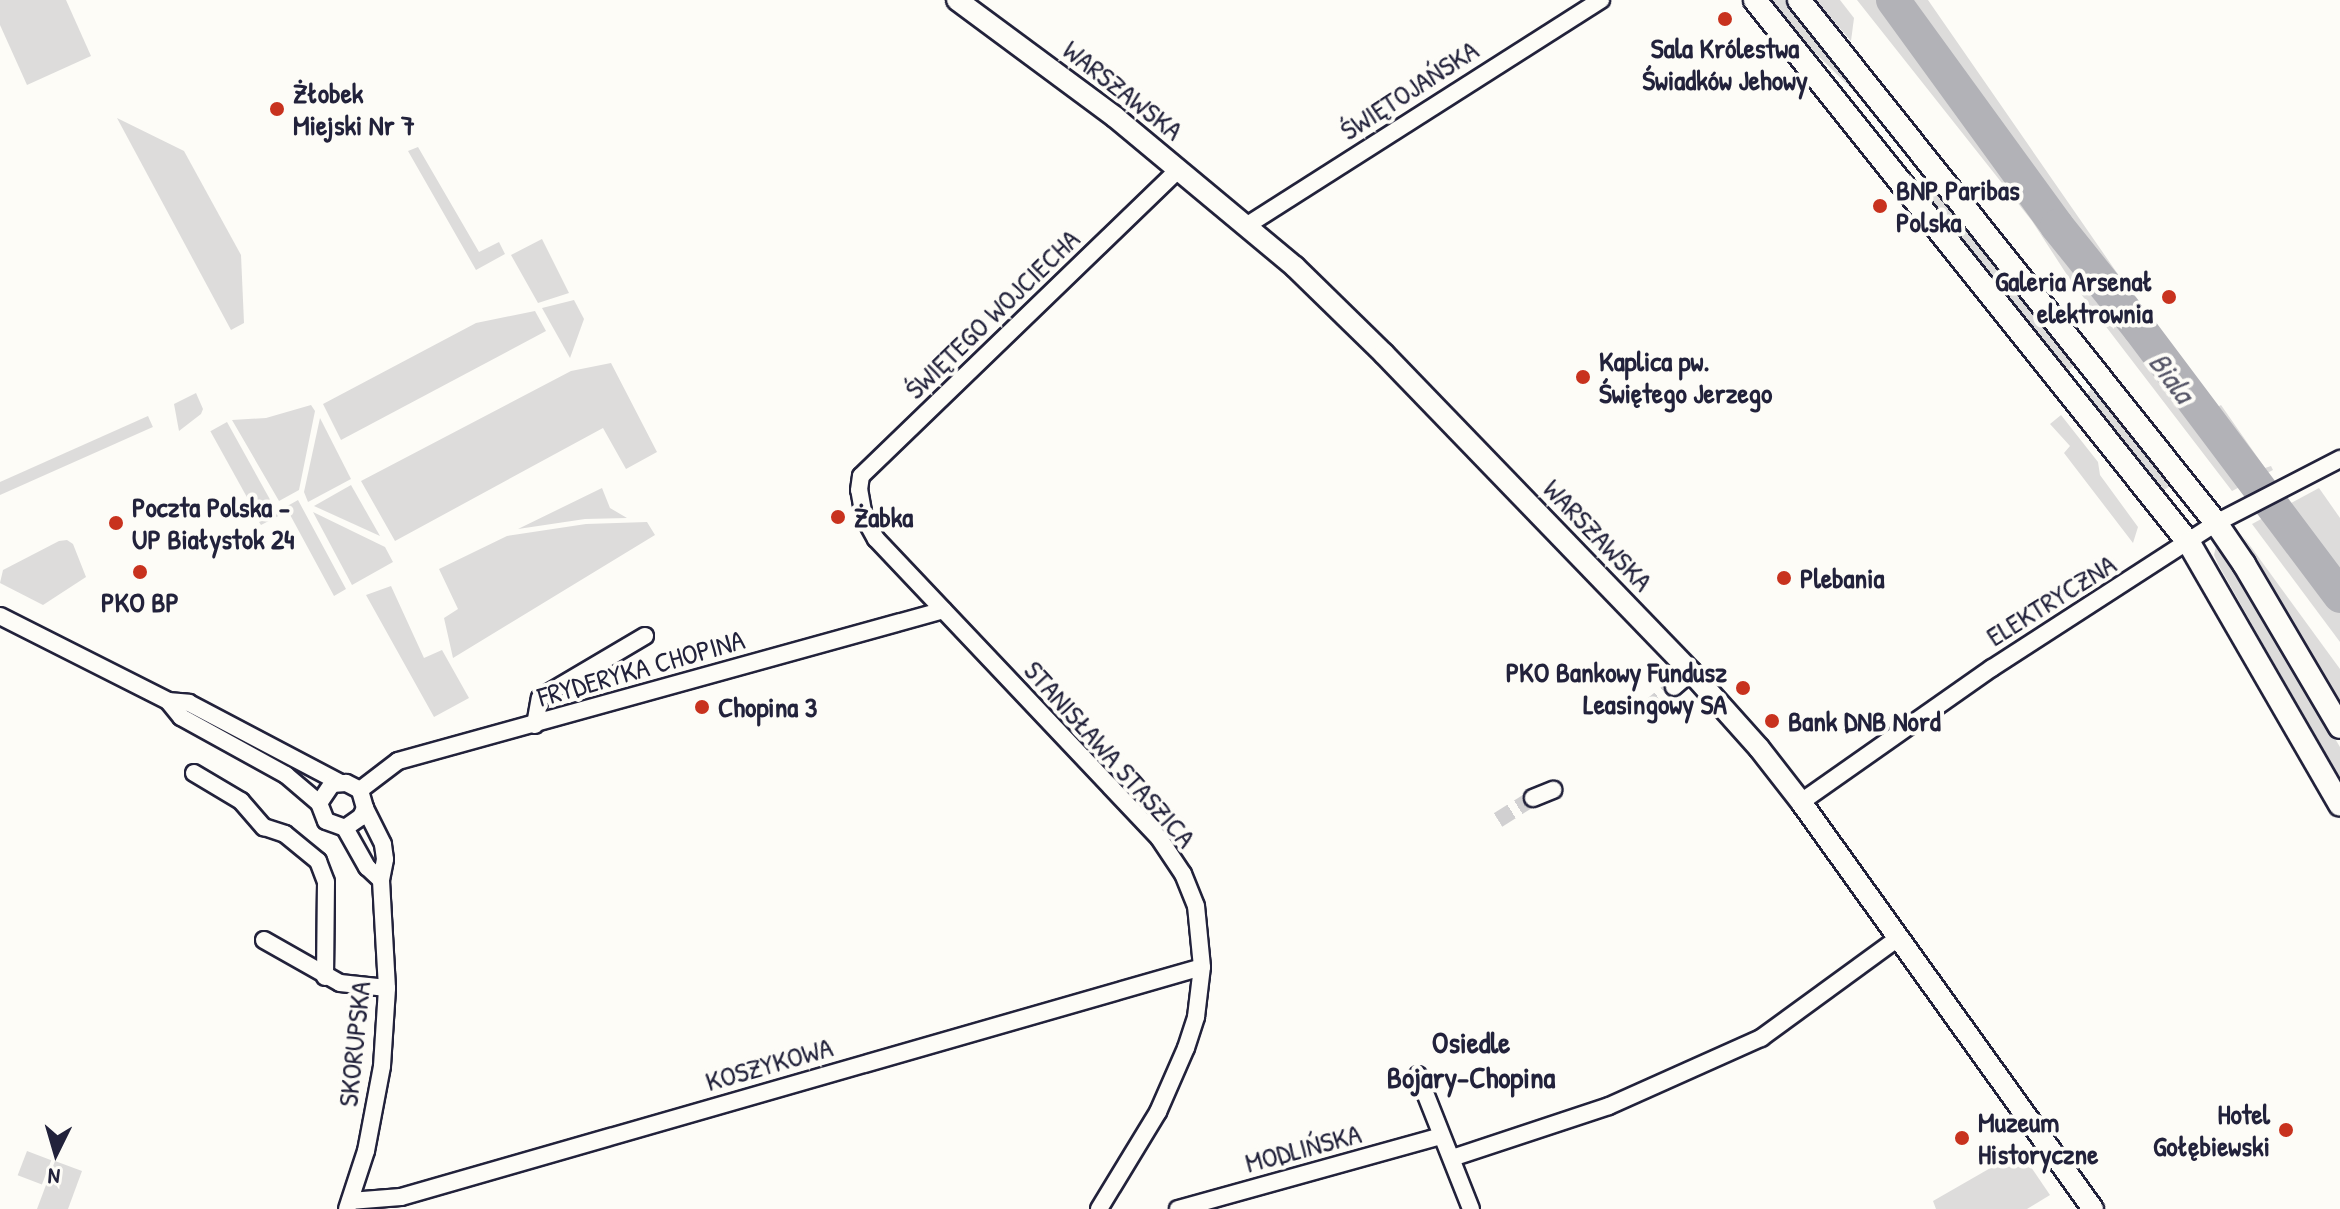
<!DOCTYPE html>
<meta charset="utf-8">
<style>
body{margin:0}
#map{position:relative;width:2340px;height:1209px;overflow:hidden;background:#fdfcf7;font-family:"Patrick Hand",sans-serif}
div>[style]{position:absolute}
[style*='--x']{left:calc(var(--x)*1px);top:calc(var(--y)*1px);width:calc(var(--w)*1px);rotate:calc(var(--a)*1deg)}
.green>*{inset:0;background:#dddcdb;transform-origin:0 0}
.river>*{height:34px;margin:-17px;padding:0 17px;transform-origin:17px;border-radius:17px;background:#b2b2b7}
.minor-tunnel>*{height:16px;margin-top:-8px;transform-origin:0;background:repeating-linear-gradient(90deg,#d1d0d1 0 16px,transparent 0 24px)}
.roads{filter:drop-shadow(2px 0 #22223b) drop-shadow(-2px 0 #22223b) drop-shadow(0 2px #22223b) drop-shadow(0 -2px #22223b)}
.minor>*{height:16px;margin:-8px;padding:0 8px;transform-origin:8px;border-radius:8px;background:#fdfcf7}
.tertiary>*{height:20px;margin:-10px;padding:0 10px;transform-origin:10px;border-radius:10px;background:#fdfcf7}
.secondary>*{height:22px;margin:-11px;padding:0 11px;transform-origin:11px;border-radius:11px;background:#fdfcf7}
.dots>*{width:22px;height:22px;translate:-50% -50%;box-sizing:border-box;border:4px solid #fdfcf7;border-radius:50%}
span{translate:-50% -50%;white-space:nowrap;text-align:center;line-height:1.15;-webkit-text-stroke:8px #fdfcf7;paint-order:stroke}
.poi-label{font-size:28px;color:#22223b;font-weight:700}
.left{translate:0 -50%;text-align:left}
.right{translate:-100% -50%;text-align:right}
.street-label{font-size:28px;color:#22223b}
.water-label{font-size:30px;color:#545466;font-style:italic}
.neighbourhood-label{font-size:30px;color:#22223b;font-weight:700}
.north{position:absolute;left:16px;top:1113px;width:80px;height:80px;-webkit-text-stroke:6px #fdfcf7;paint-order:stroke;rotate:185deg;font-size:22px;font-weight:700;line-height:32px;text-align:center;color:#22223b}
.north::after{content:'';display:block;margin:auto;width:28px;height:36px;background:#22223b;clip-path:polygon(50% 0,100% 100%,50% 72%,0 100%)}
</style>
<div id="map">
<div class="green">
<div style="clip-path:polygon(0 0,66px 0,91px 56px,27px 85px,0 25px)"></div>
<div style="clip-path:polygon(1770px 0,1785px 0,1915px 163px,1853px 90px,1808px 46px)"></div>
<div style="clip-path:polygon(1815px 0,1840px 0,1854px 18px,1851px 41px)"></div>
<div style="clip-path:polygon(1857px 0,1928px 0,2212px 410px,2221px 405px,2265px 468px,2271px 466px,2273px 470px,2232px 491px,2071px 281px,2032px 221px)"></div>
<div style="clip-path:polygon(117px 118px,184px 151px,241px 255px,244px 323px,231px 330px)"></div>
<div style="clip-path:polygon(418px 147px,479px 252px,499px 242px,505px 254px,476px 270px,408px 151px)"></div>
<div style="left:1933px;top:185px;width:229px;height:12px;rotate:51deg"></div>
<div style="clip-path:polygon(542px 239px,569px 293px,538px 303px,511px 255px)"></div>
<div style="clip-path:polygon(574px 300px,584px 319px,570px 358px,542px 308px)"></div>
<div style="clip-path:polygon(535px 311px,546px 331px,341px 440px,323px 404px,476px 323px)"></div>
<div style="clip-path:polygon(611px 363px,657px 452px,626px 469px,603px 428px,395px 541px,361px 481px,571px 371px)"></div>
<div style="clip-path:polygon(2092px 388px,2095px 388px,2173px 484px,2161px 492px,2086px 395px)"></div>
<div style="clip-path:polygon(196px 393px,203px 409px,201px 414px,179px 431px,174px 404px)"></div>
<div style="clip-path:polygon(311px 405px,315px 411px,299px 490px,279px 501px,232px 420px,266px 418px)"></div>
<div style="clip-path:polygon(2061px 415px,2098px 462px,2100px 475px,2138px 527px,2133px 543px,2064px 453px,2070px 446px,2050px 424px)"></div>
<div style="left:148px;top:416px;width:12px;height:168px;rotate:66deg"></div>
<div style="clip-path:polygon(320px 418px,351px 479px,308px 502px,304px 492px)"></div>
<div style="left:227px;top:422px;width:93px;height:19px;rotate:61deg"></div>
<div style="clip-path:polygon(351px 485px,380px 536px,314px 506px)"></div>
<div style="clip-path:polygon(602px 488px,610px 508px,627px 518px,585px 519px,518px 529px)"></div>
<div style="clip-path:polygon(2319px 488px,2340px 518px,2340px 642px,2252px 524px)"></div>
<div style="clip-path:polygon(298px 500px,346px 589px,334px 596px,288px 511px,261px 525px,259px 522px)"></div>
<div style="clip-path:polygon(313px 512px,385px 547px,393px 562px,352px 585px)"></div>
<div style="clip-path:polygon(647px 522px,655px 535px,453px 658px,444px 618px,458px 609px,439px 569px,507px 536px,586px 524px)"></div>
<div style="clip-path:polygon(2243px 536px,2340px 669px,2340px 701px)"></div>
<div style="clip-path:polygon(67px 540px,73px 544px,86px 577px,43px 605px,0 583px,3px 570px,59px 541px)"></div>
<div style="clip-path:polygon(2217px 542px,2340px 747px,2340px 780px,2218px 564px,2214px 555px)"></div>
<div style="clip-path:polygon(391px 586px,424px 658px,442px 650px,469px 698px,434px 717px,366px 595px)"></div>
<div style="left:27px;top:1151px;width:26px;height:26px;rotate:21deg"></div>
<div style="clip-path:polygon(2020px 1151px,2050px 1195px,2027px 1209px,1936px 1209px,1933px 1201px)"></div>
<div style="clip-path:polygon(55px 1161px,82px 1171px,68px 1209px,37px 1209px)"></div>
</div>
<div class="river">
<div style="--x:1893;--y:0;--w:279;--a:54"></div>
<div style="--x:2057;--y:226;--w:131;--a:51.2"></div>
<div style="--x:2139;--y:328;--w:335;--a:53.1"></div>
</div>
<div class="minor-tunnel">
<div style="--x:1647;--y:709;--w:35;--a:-39"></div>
<div style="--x:1498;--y:820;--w:41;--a:-32.2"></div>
</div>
<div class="roads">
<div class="minor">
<div style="--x:1246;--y:226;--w:421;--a:-32.5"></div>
<div style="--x:0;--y:616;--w:188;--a:26.8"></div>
<div style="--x:168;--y:701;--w:21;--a:5"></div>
<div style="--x:189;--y:703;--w:170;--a:27.8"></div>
<div style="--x:1674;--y:687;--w:23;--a:-41"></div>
<div style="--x:168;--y:701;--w:21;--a:51"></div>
<div style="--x:181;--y:717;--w:120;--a:28.9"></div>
<div style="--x:286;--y:775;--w:43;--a:40.3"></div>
<div style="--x:535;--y:725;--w:27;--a:-80"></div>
<div style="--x:540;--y:698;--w:122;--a:-30.6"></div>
<div style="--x:194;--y:773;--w:55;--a:30.8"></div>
<div style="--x:241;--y:801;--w:35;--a:49"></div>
<div style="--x:264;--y:827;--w:22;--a:18"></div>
<div style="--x:285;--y:834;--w:43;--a:39.3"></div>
<div style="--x:318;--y:861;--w:22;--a:69"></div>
<div style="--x:326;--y:882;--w:95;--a:90.6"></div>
<div style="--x:360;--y:790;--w:48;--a:-37.3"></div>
<div style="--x:398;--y:761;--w:566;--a:-15.46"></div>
<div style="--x:1533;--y:798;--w:22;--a:-22"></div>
<div style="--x:1801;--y:802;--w:233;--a:-35.1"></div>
<div style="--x:1992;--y:668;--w:267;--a:-32.9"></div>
<div style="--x:2216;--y:523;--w:140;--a:-27.3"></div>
<div style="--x:345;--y:828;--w:45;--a:60.6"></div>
<div style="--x:367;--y:867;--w:19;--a:43"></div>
<div style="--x:264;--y:940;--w:87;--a:29.5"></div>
<div style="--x:340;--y:983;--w:47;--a:6.1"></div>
<div style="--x:1418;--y:1075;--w:144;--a:68.4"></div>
<div style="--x:1452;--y:1158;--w:165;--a:-18.3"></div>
<div style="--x:1609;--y:1106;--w:167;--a:-24.1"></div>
<div style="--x:1761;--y:1038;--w:170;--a:-36.1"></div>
<div style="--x:350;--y:1201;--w:51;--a:-4.5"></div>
<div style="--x:401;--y:1197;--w:833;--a:-16.02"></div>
<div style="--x:347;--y:1209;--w:61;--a:-71.9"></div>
<div style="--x:366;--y:1151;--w:86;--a:-79.3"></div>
<div style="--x:382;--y:1066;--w:78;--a:-86.3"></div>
<div style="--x:387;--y:988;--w:108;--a:-93.2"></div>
<div style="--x:381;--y:880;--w:21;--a:-79"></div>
<div style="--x:385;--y:859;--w:15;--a:-98"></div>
<div style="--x:383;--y:844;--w:40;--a:-116.6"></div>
<div style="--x:365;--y:808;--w:19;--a:-106"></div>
<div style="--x:360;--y:790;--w:16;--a:-153"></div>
<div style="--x:346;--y:783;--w:14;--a:176"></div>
<div style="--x:332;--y:784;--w:23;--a:124"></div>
<div style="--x:319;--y:803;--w:19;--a:69"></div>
<div style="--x:326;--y:821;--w:20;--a:20"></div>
<div style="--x:345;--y:828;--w:19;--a:-35"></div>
<div style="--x:361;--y:817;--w:10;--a:-66"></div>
<div style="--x:1099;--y:1209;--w:114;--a:-58.7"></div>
<div style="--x:1158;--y:1112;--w:70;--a:-66.4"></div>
<div style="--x:1186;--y:1048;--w:33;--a:-72"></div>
<div style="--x:1196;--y:1017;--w:50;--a:-83.2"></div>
<div style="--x:1202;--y:967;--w:61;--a:-95.6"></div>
<div style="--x:1196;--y:906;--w:35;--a:-112"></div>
<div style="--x:1183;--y:874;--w:43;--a:-123.7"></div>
<div style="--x:1159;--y:838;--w:412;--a:-133.4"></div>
<div style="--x:876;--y:539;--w:25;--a:-119"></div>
<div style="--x:864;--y:517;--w:27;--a:-100"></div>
<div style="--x:859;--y:490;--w:14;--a:-82"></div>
<div style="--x:861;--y:476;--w:442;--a:-44"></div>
<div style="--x:1178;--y:1209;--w:273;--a:-15.5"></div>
</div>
<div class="tertiary">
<div style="--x:957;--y:0;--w:197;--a:36.5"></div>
<div style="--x:1115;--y:117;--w:234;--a:39.8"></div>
<div style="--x:1295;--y:267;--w:124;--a:44.3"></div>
<div style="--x:1384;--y:354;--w:442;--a:46"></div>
<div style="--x:1691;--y:672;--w:102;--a:48.2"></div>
<div style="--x:1759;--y:748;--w:68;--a:52.1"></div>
<div style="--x:1801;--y:802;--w:501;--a:54.34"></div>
</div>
<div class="secondary">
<div style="--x:1755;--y:0;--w:695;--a:51.37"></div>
<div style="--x:2189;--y:543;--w:302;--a:60"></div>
<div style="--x:1799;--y:0;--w:669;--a:51.43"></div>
<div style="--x:2216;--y:523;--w:50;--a:55.7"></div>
<div style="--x:2244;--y:564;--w:189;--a:59.5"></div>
</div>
</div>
<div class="dots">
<div style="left:1725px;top:19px;background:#c8321e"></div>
<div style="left:277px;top:109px;background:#c8321e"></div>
<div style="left:1880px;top:206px;background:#c8321e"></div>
<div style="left:2169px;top:297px;background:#c8321e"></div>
<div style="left:1583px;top:377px;background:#c8321e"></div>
<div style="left:838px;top:517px;background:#c8321e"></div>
<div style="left:116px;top:523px;background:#c8321e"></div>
<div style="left:140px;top:572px;background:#c8321e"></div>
<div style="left:1784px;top:578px;background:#c8321e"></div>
<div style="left:1743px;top:688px;background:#c8321e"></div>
<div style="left:702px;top:707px;background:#c8321e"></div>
<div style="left:1772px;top:721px;background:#c8321e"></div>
<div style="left:2286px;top:1130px;background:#c8321e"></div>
<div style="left:1962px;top:1138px;background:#c8321e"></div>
</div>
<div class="poi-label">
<span style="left:1725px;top:64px">Sala Królestwa<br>Świadków Jehowy</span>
<span class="left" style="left:293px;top:109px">Żłobek<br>Miejski Nr 7</span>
<span class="left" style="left:1896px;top:206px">BNP Paribas<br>Polska</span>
<span class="right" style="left:2153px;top:297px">Galeria Arsenał<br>elektrownia</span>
<span class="left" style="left:1599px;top:377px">Kaplica pw.<br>Świętego Jerzego</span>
<span class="left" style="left:132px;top:523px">Poczta Polska -<br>UP Białystok 24</span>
<span class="left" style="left:854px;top:517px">Żabka</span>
<span class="left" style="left:1800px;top:578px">Plebania</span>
<span style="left:140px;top:602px">PKO BP</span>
<span class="right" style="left:1727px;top:688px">PKO Bankowy Fundusz<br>Leasingowy SA</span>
<span class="left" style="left:718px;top:707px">Chopina 3</span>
<span class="left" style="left:1788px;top:721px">Bank DNB Nord</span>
<span class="right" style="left:2270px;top:1130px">Hotel<br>Gołębiewski</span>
<span class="left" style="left:1978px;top:1138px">Muzeum<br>Historyczne</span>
</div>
<div class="street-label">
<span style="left:1123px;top:90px;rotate:38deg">WARSZAWSKA</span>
<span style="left:1409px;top:90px;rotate:-33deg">ŚWIĘTOJAŃSKA</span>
<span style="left:992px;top:314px;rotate:-44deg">ŚWIĘTEGO WOJCIECHA</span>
<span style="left:1598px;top:535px;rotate:46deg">WARSZAWSKA</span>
<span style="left:2051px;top:600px;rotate:-32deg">ELEKTRYCZNA</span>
<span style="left:641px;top:668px;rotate:-16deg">FRYDERYKA CHOPINA</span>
<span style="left:1110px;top:754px;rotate:48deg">STANISŁAWA STASZICA</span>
<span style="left:354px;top:1044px;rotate:-84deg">SKORUPSKA</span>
<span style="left:769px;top:1064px;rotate:-16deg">KOSZYKOWA</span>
<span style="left:1303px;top:1148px;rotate:-15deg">MODLIŃSKA</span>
</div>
<div class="water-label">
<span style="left:2172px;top:377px;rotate:53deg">Biala</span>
</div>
<div class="neighbourhood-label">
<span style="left:1471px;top:1059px">Osiedle<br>Bojary-Chopina</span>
</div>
<div class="north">N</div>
</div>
